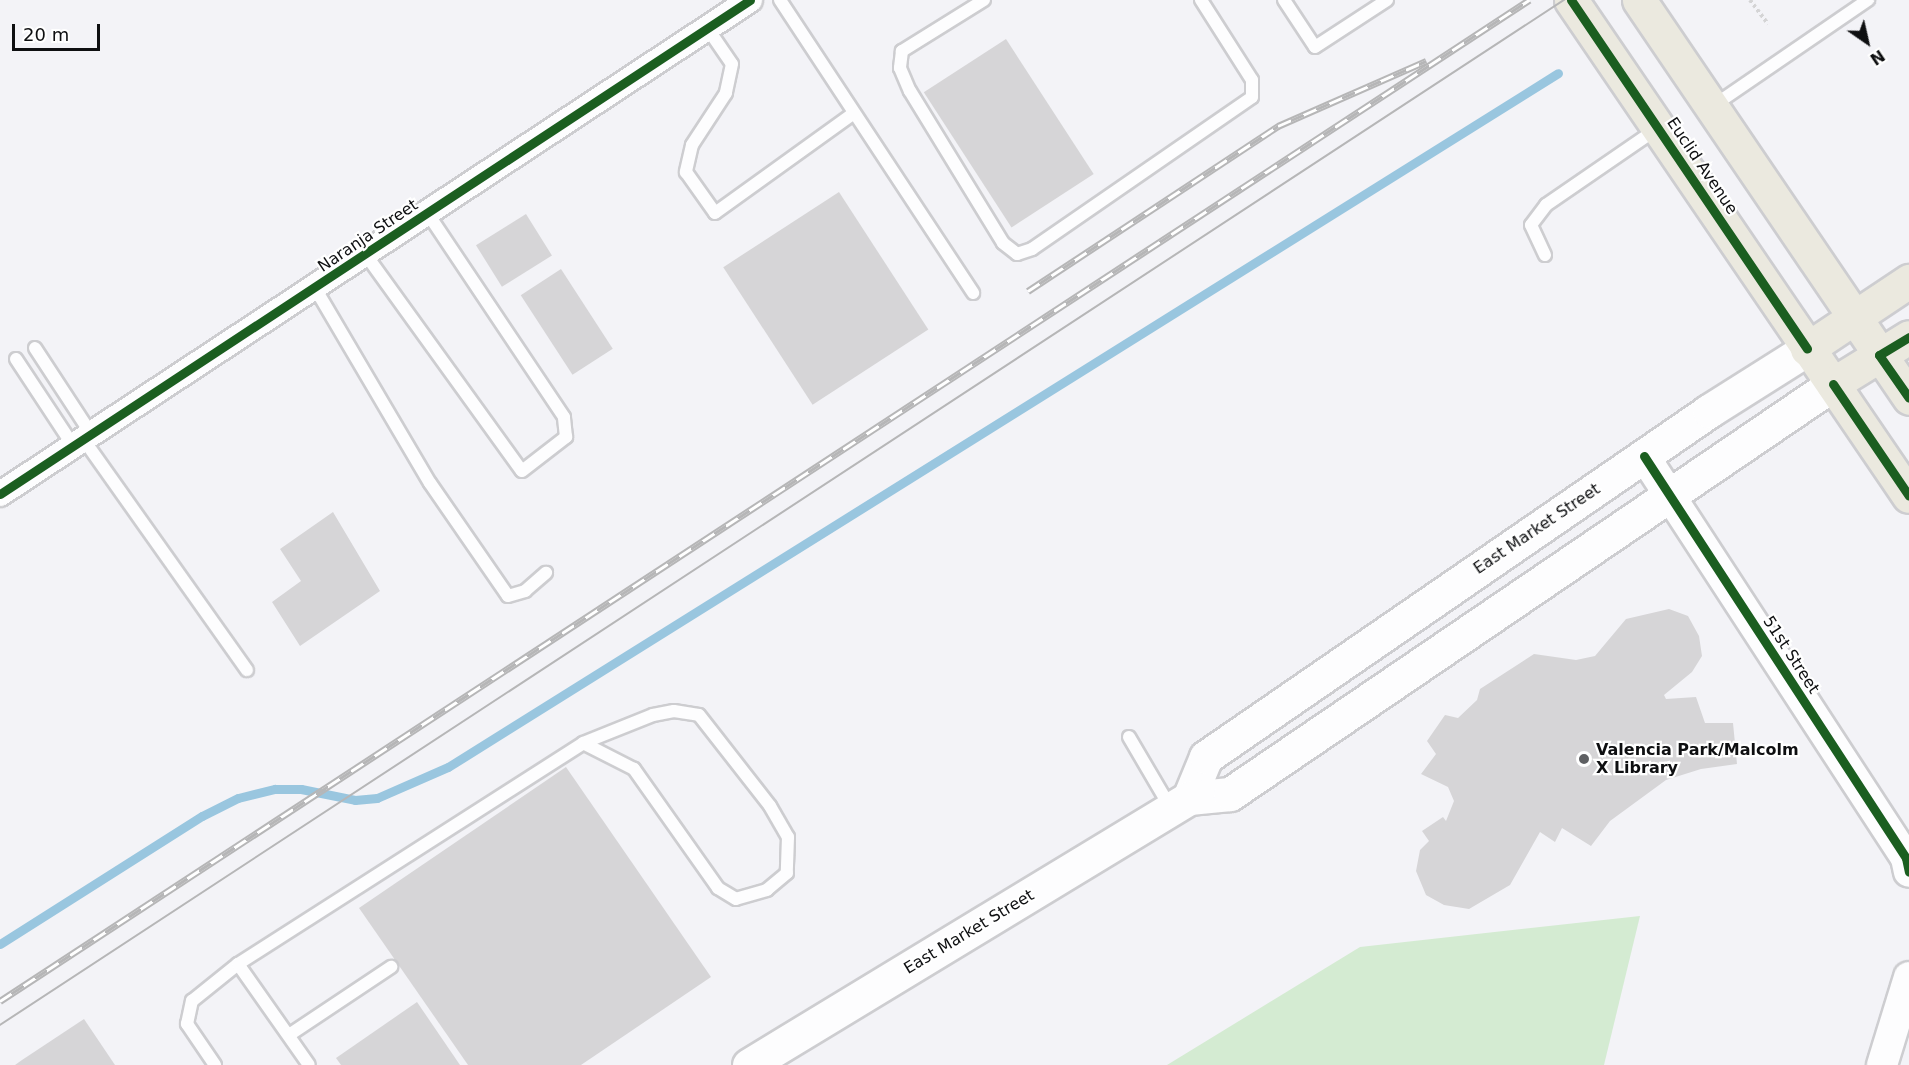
<!DOCTYPE html>
<style>
body{margin:0}
#map{position:relative;width:1909px;height:1065px;overflow:hidden;background:#f3f3f7;font-family:"DejaVu Sans",sans-serif}
div>[style]{position:absolute}
[style*='--x']{left:calc(var(--x)*1px);top:calc(var(--y)*1px);width:calc(var(--w)*1px);rotate:calc(var(--a)*1deg)}
.green>*{inset:0;background:#d4ebd2}
.stream>*{height:9px;margin:-4.5px;padding:0 4.5px;transform-origin:4.5px;border-radius:4.5px;background:#99c6df}
.building>*{inset:0;background:#d6d5d7;transform-origin:0 0}
.path>*{height:4px;margin-top:-2px;transform-origin:0;background:repeating-linear-gradient(90deg,#d4d4d5 0 3px,transparent 0 6px)}
.roads{filter:drop-shadow(2px 0 #cdcdd0) drop-shadow(-2px 0 #cdcdd0) drop-shadow(0 2px #cdcdd0) drop-shadow(0 -2px #cdcdd0)}
.service>*{height:12px;margin:-6px;padding:0 6px;transform-origin:6px;border-radius:6px;background:#fdfdfe}
.minor>*{height:24px;margin:-12px;padding:0 12px;transform-origin:12px;border-radius:12px;background:#fdfdfe}
.tertiary>*{height:30px;margin:-15px;padding:0 15px;transform-origin:15px;border-radius:15px;background:#fdfdfe}
.secondary>*{height:33px;margin:-16.5px;padding:0 16.5px;transform-origin:16.5px;border-radius:16.5px;background:#fdfdfe}
.primary>*{height:33px;margin:-16.5px;padding:0 16.5px;transform-origin:16.5px;border-radius:16.5px;background:#ebe9df}
.tram>*{height:1.5px;margin:-0.75px;padding:0 0.75px;transform-origin:0.75px;border-radius:0.75px;background:#b6b6b7}
.rail>*{height:7px;margin-top:-3.5px;transform-origin:0;background:repeating-linear-gradient(90deg,#fff 0 14px,#b6b6b7 0 28px);box-sizing:border-box;border-block:2px solid #b6b6b7}
.cycleway>*{height:9px;margin:-4.5px;padding:0 4.5px;transform-origin:4.5px;border-radius:4.5px;background:#1b5e20}
.dots>*{width:16px;height:16px;translate:-50% -50%;box-sizing:border-box;border:3px solid #fff;border-radius:50%}
span{translate:-50% -50%;white-space:nowrap;text-align:center;line-height:1.15;-webkit-text-stroke:4.5px #fff;paint-order:stroke}
.street-label{font-size:16px;color:#0e0f11}
.poi-label{font-size:16px;color:#0e0f11;font-weight:700}
.left{translate:0 -50%;text-align:left}
.north{position:absolute;left:1837px;top:12px;width:60px;height:60px;-webkit-text-stroke:4px #fff;paint-order:stroke;rotate:146deg;font-size:16px;font-weight:700;line-height:24px;text-align:center;color:#0e0f11}
.north::after{content:'';display:block;margin:auto;width:21px;height:27px;background:#0e0f11;clip-path:polygon(50% 0,100% 100%,50% 72%,0 100%)}
.scale{position:absolute;left:12px;top:24px;width:88px;height:27px;box-sizing:border-box;border:3px solid #0e0f11;border-top:0;padding-left:8px;font-size:18px;line-height:21px;white-space:nowrap;color:#0e0f11;-webkit-text-stroke:4px #fff;paint-order:stroke}
</style>
<div id="map">
<div class="green">
<div style="clip-path:polygon(1640px 916px,1604px 1065px,1167px 1065px,1360px 947px)"></div>
</div>
<div class="stream">
<div style="--x:0;--y:944;--w:239;--a:-32.4"></div>
<div style="--x:202;--y:816;--w:40;--a:-26.6"></div>
<div style="--x:238;--y:798;--w:38;--a:-14"></div>
<div style="--x:275;--y:789;--w:26;--a:0"></div>
<div style="--x:301;--y:789;--w:55;--a:11.5"></div>
<div style="--x:355;--y:800;--w:22;--a:-5"></div>
<div style="--x:377;--y:798;--w:77;--a:-23.6"></div>
<div style="--x:448;--y:767;--w:1309;--a:-32.01"></div>
</div>
<div class="building">
<div style="left:1006px;top:39px;width:161px;height:98px;rotate:57deg"></div>
<div style="left:839px;top:192px;width:164px;height:138px;rotate:57deg"></div>
<div style="left:526px;top:214px;width:49px;height:59px;rotate:58deg"></div>
<div style="left:561px;top:269px;width:95px;height:48px;rotate:57deg"></div>
<div style="clip-path:polygon(333px 512px,380px 591px,300px 646px,272px 602px,301px 581px,280px 549px)"></div>
<div style="clip-path:polygon(1669px 609px,1688px 616px,1699px 636px,1702px 656px,1692px 672px,1664px 695px,1666px 699px,1696px 697px,1705px 723px,1733px 723px,1737px 764px,1701px 769px,1666px 780px,1610px 821px,1591px 846px,1562px 828px,1555px 842px,1540px 832px,1510px 885px,1469px 909px,1444px 905px,1426px 895px,1416px 871px,1420px 850px,1429px 841px,1422px 831px,1443px 817px,1446px 821px,1454px 801px,1448px 787px,1421px 774px,1436px 754px,1427px 741px,1445px 715px,1458px 718px,1477px 700px,1480px 689px,1534px 654px,1576px 660px,1595px 656px,1626px 619px)"></div>
<div style="clip-path:polygon(566px 767px,711px 977px,581px 1065px,468px 1065px,359px 908px)"></div>
<div style="clip-path:polygon(417px 1002px,460px 1065px,341px 1065px,336px 1058px)"></div>
<div style="clip-path:polygon(84px 1019px,115px 1065px,15px 1065px,22px 1060px)"></div>
</div>
<div class="path">
<div style="--x:1750;--y:0;--w:30;--a:53"></div>
</div>
<div class="roads">
<div class="service">
<div style="--x:780;--y:0;--w:351;--a:56.6"></div>
<div style="--x:984;--y:0;--w:97;--a:148.1"></div>
<div style="--x:902;--y:51;--w:17;--a:97"></div>
<div style="--x:900;--y:68;--w:25;--a:67"></div>
<div style="--x:910;--y:91;--w:178;--a:58.5"></div>
<div style="--x:1003;--y:243;--w:18;--a:38"></div>
<div style="--x:1017;--y:254;--w:16;--a:-18"></div>
<div style="--x:1032;--y:249;--w:267;--a:-34.6"></div>
<div style="--x:1252;--y:97;--w:17;--a:-90"></div>
<div style="--x:1252;--y:80;--w:95;--a:-122.5"></div>
<div style="--x:1284;--y:0;--w:56;--a:56.6"></div>
<div style="--x:1315;--y:47;--w:86;--a:-33.1"></div>
<div style="--x:708;--y:29;--w:42;--a:55.6"></div>
<div style="--x:732;--y:64;--w:30;--a:102"></div>
<div style="--x:726;--y:93;--w:62;--a:123.2"></div>
<div style="--x:692;--y:145;--w:28;--a:103"></div>
<div style="--x:686;--y:172;--w:50;--a:54.7"></div>
<div style="--x:715;--y:213;--w:171;--a:-35.7"></div>
<div style="--x:1713;--y:106;--w:188;--a:-34.4"></div>
<div style="--x:366;--y:255;--w:266;--a:54.2"></div>
<div style="--x:522;--y:471;--w:56;--a:-37.7"></div>
<div style="--x:566;--y:437;--w:20;--a:-96"></div>
<div style="--x:564;--y:417;--w:244;--a:-123.8"></div>
<div style="--x:1545;--y:255;--w:33;--a:-115"></div>
<div style="--x:1531;--y:225;--w:25;--a:-53"></div>
<div style="--x:1546;--y:205;--w:136;--a:-34.5"></div>
<div style="--x:315;--y:288;--w:226;--a:59.5"></div>
<div style="--x:430;--y:483;--w:137;--a:55.4"></div>
<div style="--x:508;--y:596;--w:18;--a:-16"></div>
<div style="--x:525;--y:591;--w:28;--a:-41"></div>
<div style="--x:35;--y:348;--w:104;--a:56.8"></div>
<div style="--x:16;--y:359;--w:105;--a:56.6"></div>
<div style="--x:84;--y:440;--w:282;--a:54.7"></div>
<div style="--x:1129;--y:737;--w:81;--a:59.6"></div>
<div style="--x:238;--y:964;--w:123;--a:54.9"></div>
<div style="--x:289;--y:1035;--w:123;--a:-33.7"></div>
<div style="--x:215;--y:1065;--w:50;--a:-124.3"></div>
<div style="--x:187;--y:1024;--w:24;--a:-78"></div>
<div style="--x:192;--y:1001;--w:59;--a:-38.8"></div>
<div style="--x:238;--y:964;--w:410;--a:-32.6"></div>
<div style="--x:583;--y:743;--w:75;--a:-21.8"></div>
<div style="--x:653;--y:715;--w:21;--a:-11"></div>
<div style="--x:674;--y:711;--w:25;--a:9"></div>
<div style="--x:699;--y:715;--w:115;--a:52"></div>
<div style="--x:770;--y:806;--w:36;--a:60"></div>
<div style="--x:788;--y:837;--w:36;--a:92"></div>
<div style="--x:787;--y:873;--w:26;--a:140"></div>
<div style="--x:767;--y:890;--w:32;--a:164"></div>
<div style="--x:736;--y:899;--w:21;--a:-149"></div>
<div style="--x:718;--y:888;--w:146;--a:-125.2"></div>
<div style="--x:634;--y:769;--w:57;--a:-153"></div>
</div>
<div class="minor">
<div style="--x:0;--y:494;--w:898;--a:-33.37"></div>
</div>
<div class="tertiary">
<div style="--x:1644;--y:456;--w:480;--a:56.9"></div>
<div style="--x:1906;--y:858;--w:14;--a:78"></div>
<div style="--x:1882;--y:1065;--w:92;--a:-72.9"></div>
</div>
<div class="secondary">
<div style="--x:1189;--y:798;--w:44;--a:-67.5"></div>
<div style="--x:1206;--y:757;--w:611;--a:-34.52"></div>
<div style="--x:1709;--y:411;--w:116;--a:-32.3"></div>
<div style="--x:749;--y:1065;--w:515;--a:-31.25"></div>
<div style="--x:1189;--y:798;--w:41;--a:-5.6"></div>
<div style="--x:1230;--y:794;--w:729;--a:-34.21"></div>
</div>
<div class="primary">
<div style="--x:1571;--y:0;--w:600;--a:55.73"></div>
<div style="--x:1639;--y:0;--w:481;--a:55.8"></div>
<div style="--x:1807;--y:349;--w:123;--a:-33.7"></div>
<div style="--x:1833;--y:384;--w:89;--a:-31.7"></div>
</div>
</div>
<div class="tram">
<div style="--x:0;--y:1025;--w:1870;--a:-33.24"></div>
</div>
<div class="rail">
<div style="--x:1028;--y:291;--w:300;--a:-33.4"></div>
<div style="--x:1278;--y:126;--w:162;--a:-23.7"></div>
<div style="--x:0;--y:1001;--w:1828;--a:-33.21"></div>
</div>
<div class="cycleway">
<div style="--x:1571;--y:0;--w:421;--a:55.9"></div>
<div style="--x:1909;--y:337;--w:35;--a:149"></div>
<div style="--x:1879;--y:355;--w:52;--a:55.1"></div>
<div style="--x:1833;--y:384;--w:135;--a:55.8"></div>
<div style="--x:1644;--y:456;--w:480;--a:56.9"></div>
<div style="--x:1906;--y:858;--w:14;--a:78"></div>
<div style="--x:0;--y:494;--w:898;--a:-33.37"></div>
</div>
<div class="dots">
<div style="left:1584px;top:759px;background:#5e5f62"></div>
</div>
<div class="street-label">
<span style="left:1702px;top:166px;rotate:56deg">Euclid Avenue</span>
<span style="left:368px;top:236px;rotate:-34deg">Naranja Street</span>
<span style="left:1537px;top:529px;rotate:-34deg">East Market Street</span>
<span style="left:1791px;top:655px;rotate:57deg">51st Street</span>
<span style="left:969px;top:932px;rotate:-31deg">East Market Street</span>
</div>
<div class="poi-label">
<span class="left" style="left:1596px;top:759px">Valencia Park/Malcolm<br>X Library</span>
</div>
<div class="north">N</div>
<div class="scale">20 m</div>
</div>
